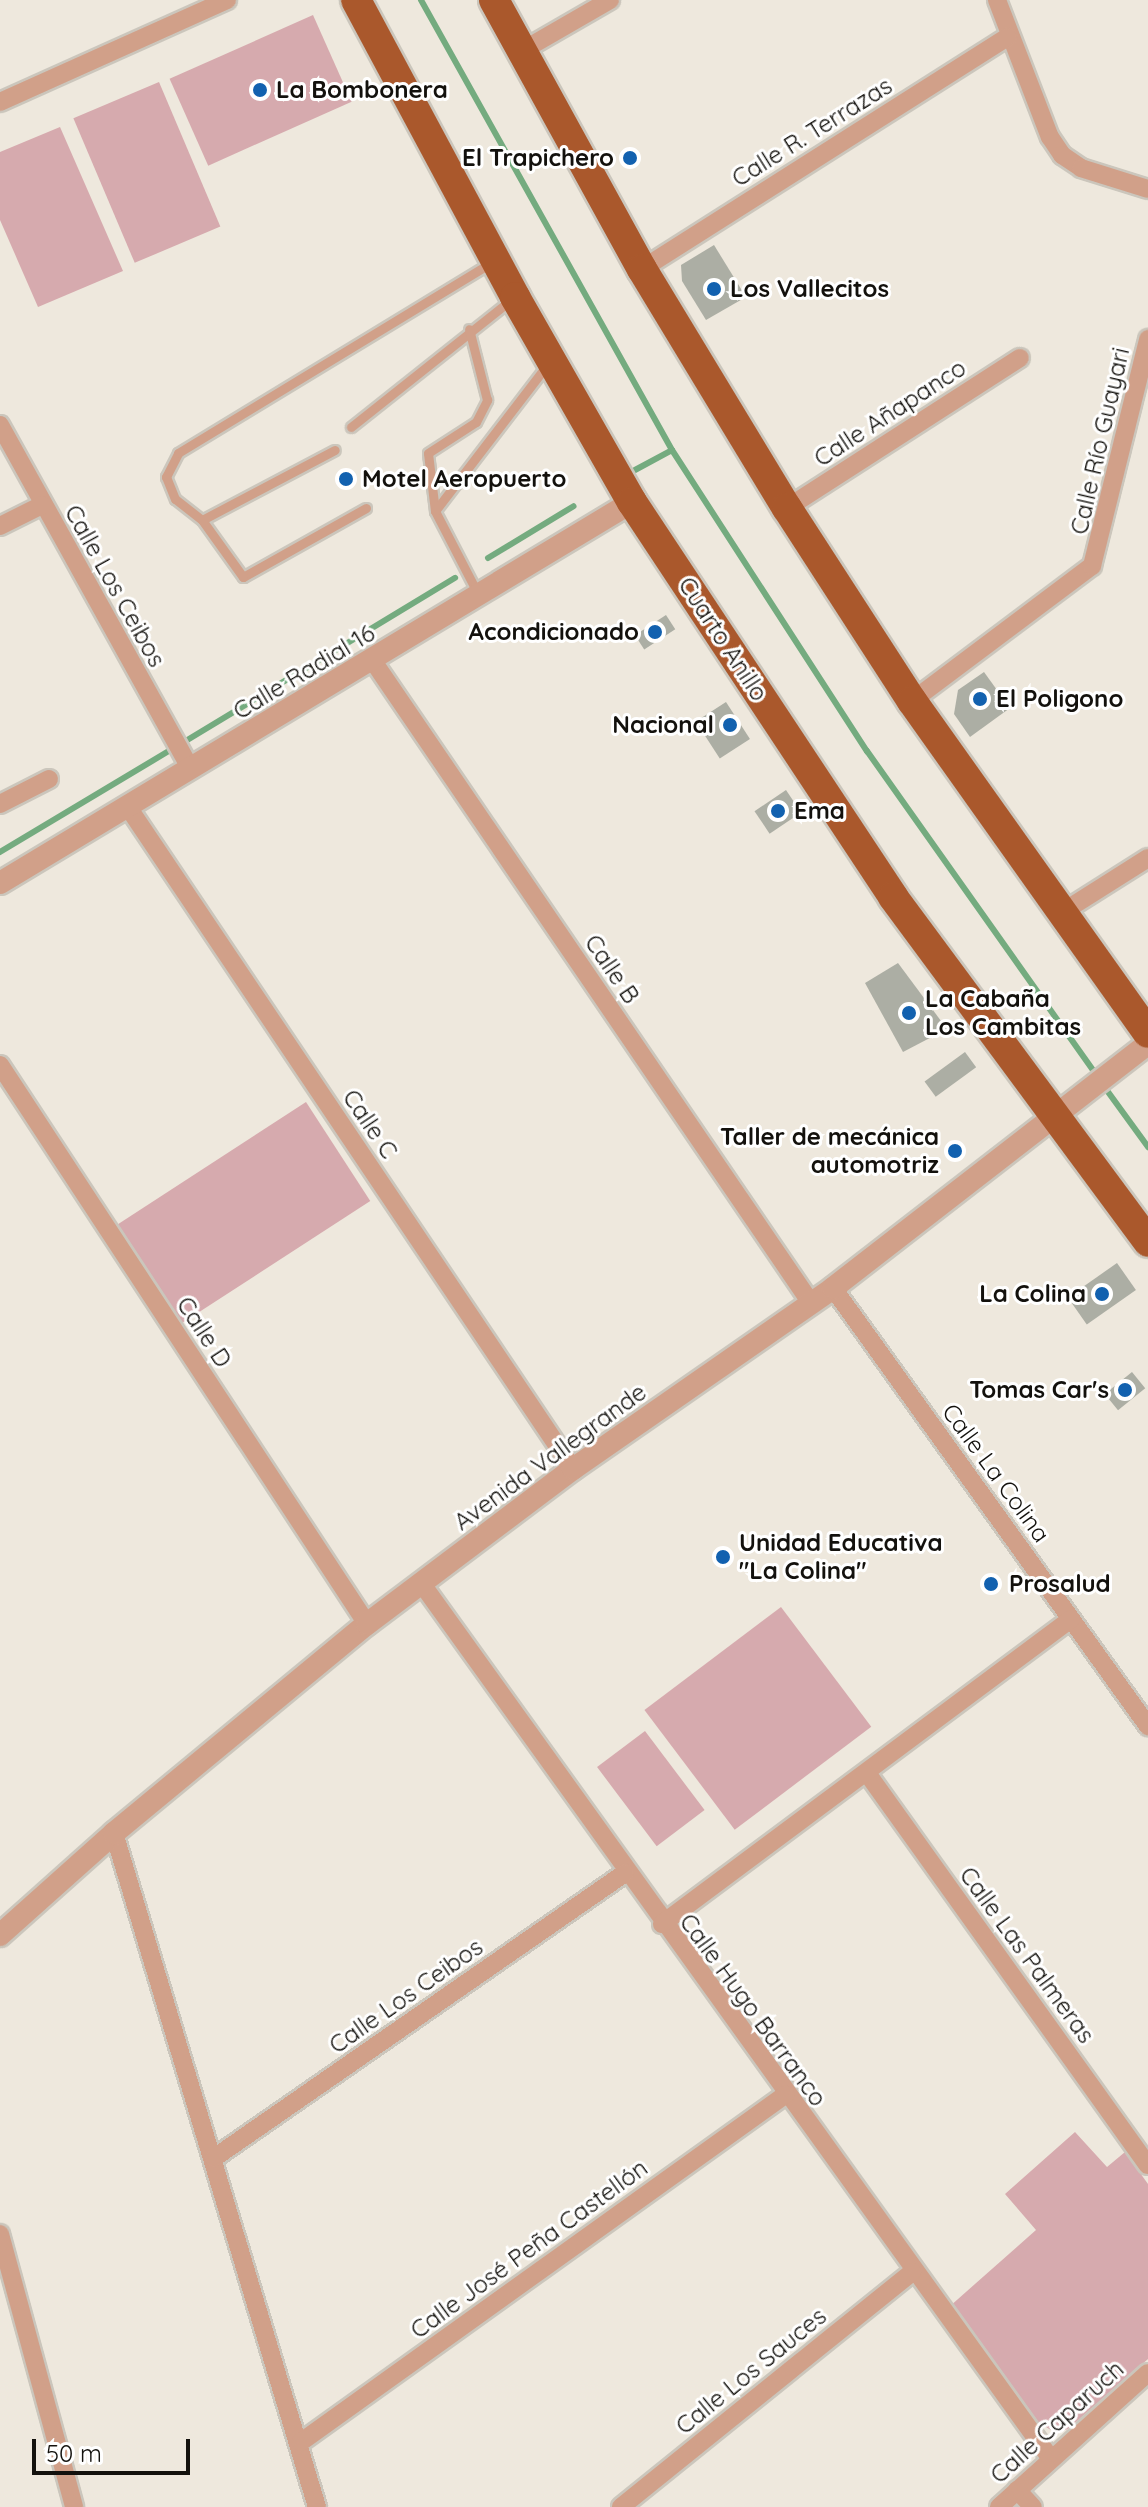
<!DOCTYPE html>
<meta charset="utf-8">
<style>
body{margin:0}
#map{position:relative;width:1148px;height:2507px;overflow:hidden;background:#eee8dd;font-family:Quicksand,sans-serif}
div>[style]{position:absolute}
[style*='--x']{left:calc(var(--x)*1px);top:calc(var(--y)*1px);width:calc(var(--w)*1px);rotate:calc(var(--a)*1deg)}
.green>*{inset:0;background:#d6aaae;transform-origin:0 0}
.stream>*{height:6px;margin:-3px;padding:0 3px;transform-origin:3px;border-radius:3px;background:#74ab7f}
.building>*{inset:0;background:#acaea4;transform-origin:0 0}
.roads{filter:drop-shadow(2px 0 #cbc6bc) drop-shadow(-2px 0 #cbc6bc) drop-shadow(0 2px #cbc6bc) drop-shadow(0 -2px #cbc6bc)}
.service>*{height:9px;margin:-4.5px;padding:0 4.5px;transform-origin:4.5px;border-radius:4.5px;background:#d1a089}
.minor>*{height:18px;margin:-9px;padding:0 9px;transform-origin:9px;border-radius:9px;background:#d1a089}
.tertiary>*{height:22px;margin:-11px;padding:0 11px;transform-origin:11px;border-radius:11px;background:#d1a089}
.trunk>*{height:30px;margin:-15px;padding:0 15px;transform-origin:15px;border-radius:15px;background:#aa582c}
.dots>*{width:22px;height:22px;translate:-50% -50%;box-sizing:border-box;border:4px solid #fff;border-radius:50%}
span{translate:-50% -50%;white-space:nowrap;text-align:center;line-height:1.15;-webkit-text-stroke:6px #fff;paint-order:stroke}
.poi-label{font-size:24px;color:#13110d;font-weight:700}
.left{translate:0 -50%;text-align:left}
.right{translate:-100% -50%;text-align:right}
.street-label{font-size:24px;color:#13110d}
.scale{position:absolute;left:32px;top:2439px;width:158px;height:36px;box-sizing:border-box;border:4px solid #13110d;border-top:0;padding-left:10px;font-size:24px;line-height:28px;white-space:nowrap;color:#13110d;-webkit-text-stroke:6px #fff;paint-order:stroke}
</style>
<div id="map">
<div class="green">
<div style="left:313px;top:15px;width:95px;height:157px;rotate:66deg"></div>
<div style="left:159px;top:82px;width:157px;height:93px;rotate:67deg"></div>
<div style="clip-path:polygon(60px 127px,123px 271px,38px 307px,0 220px,0 152px)"></div>
<div style="left:306px;top:1102px;width:118px;height:227px;rotate:57deg"></div>
<div style="left:781px;top:1607px;width:150px;height:171px;rotate:53deg"></div>
<div style="left:645px;top:1731px;width:99px;height:60px;rotate:53deg"></div>
<div style="clip-path:polygon(1075px 2132px,1107px 2167px,1125px 2152px,1148px 2184px,1148px 2359px,1068px 2429px,1056px 2433px,1029px 2417px,949px 2307px,1036px 2230px,1005px 2194px)"></div>
</div>
<div class="stream">
<div style="--x:421;--y:0;--w:515;--a:60.85"></div>
<div style="--x:672;--y:450;--w:359;--a:57.1"></div>
<div style="--x:867;--y:751;--w:398;--a:54.7"></div>
<div style="--x:635;--y:470;--w:42;--a:-28.4"></div>
<div style="--x:488;--y:558;--w:100;--a:-31.2"></div>
<div style="--x:184;--y:742;--w:317;--a:-31.2"></div>
<div style="--x:0;--y:852;--w:200;--a:-30.9"></div>
<div style="--x:1103;--y:1085;--w:77;--a:54"></div>
</div>
<div class="building">
<div style="clip-path:polygon(714px 245px,746px 297px,706px 320px,682px 281px,681px 265px)"></div>
<div style="left:666px;top:615px;width:17px;height:37px;rotate:57deg"></div>
<div style="clip-path:polygon(984px 672px,1010px 708px,970px 737px,954px 714px,958px 690px)"></div>
<div style="left:726px;top:702px;width:44px;height:36px;rotate:57deg"></div>
<div style="left:786px;top:790px;width:27px;height:38px;rotate:56deg"></div>
<div style="clip-path:polygon(898px 963px,947px 1029px,903px 1052px,865px 983px)"></div>
<div style="left:965px;top:1052px;width:19px;height:50px;rotate:54deg"></div>
<div style="left:1117px;top:1263px;width:33px;height:60px;rotate:55deg"></div>
<div style="left:1132px;top:1372px;width:21px;height:35px;rotate:51deg"></div>
</div>
<div class="roads">
<div class="service">
<div style="--x:351;--y:427;--w:206;--a:-38.5"></div>
<div style="--x:366;--y:508;--w:141;--a:150.7"></div>
<div style="--x:243;--y:577;--w:70;--a:-125.7"></div>
<div style="--x:202;--y:520;--w:34;--a:-142"></div>
<div style="--x:175;--y:499;--w:24;--a:-112"></div>
<div style="--x:166;--y:477;--w:27;--a:-63"></div>
<div style="--x:178;--y:453;--w:368;--a:-31.3"></div>
<div style="--x:435;--y:511;--w:58;--a:-96.9"></div>
<div style="--x:428;--y:453;--w:57;--a:-32.9"></div>
<div style="--x:476;--y:422;--w:25;--a:-63"></div>
<div style="--x:487;--y:400;--w:73;--a:-104.2"></div>
<div style="--x:202;--y:520;--w:150;--a:-27.8"></div>
<div style="--x:478;--y:594;--w:93;--a:-117.4"></div>
<div style="--x:435;--y:511;--w:184;--a:-52.5"></div>
</div>
<div class="minor">
<div style="--x:997;--y:0;--w:147;--a:68.9"></div>
<div style="--x:1050;--y:137;--w:22;--a:56"></div>
<div style="--x:1062;--y:155;--w:23;--a:34"></div>
<div style="--x:1081;--y:168;--w:70;--a:17.4"></div>
<div style="--x:520;--y:52;--w:104;--a:-30"></div>
<div style="--x:0;--y:102;--w:249;--a:-24.2"></div>
<div style="--x:642;--y:269;--w:433;--a:-32.4"></div>
<div style="--x:0;--y:425;--w:393;--a:61"></div>
<div style="--x:787;--y:508;--w:277;--a:-32.8"></div>
<div style="--x:0;--y:526;--w:47;--a:-26.6"></div>
<div style="--x:373;--y:661;--w:777;--a:55.7"></div>
<div style="--x:912;--y:701;--w:225;--a:-36.9"></div>
<div style="--x:1092;--y:566;--w:234;--a:-76.1"></div>
<div style="--x:0;--y:804;--w:55;--a:-27"></div>
<div style="--x:128;--y:807;--w:798;--a:56.09"></div>
<div style="--x:1061;--y:913;--w:103;--a:-32.3"></div>
<div style="--x:0;--y:1065;--w:669;--a:56.71"></div>
<div style="--x:833;--y:1288;--w:540;--a:54.28"></div>
<div style="--x:422;--y:1584;--w:1078;--a:54.29"></div>
<div style="--x:867;--y:1773;--w:482;--a:54.4"></div>
<div style="--x:114;--y:1833;--w:704;--a:73.24"></div>
<div style="--x:662;--y:1924;--w:510;--a:-36.71"></div>
<div style="--x:214;--y:2158;--w:500;--a:-34.74"></div>
<div style="--x:0;--y:2234;--w:283;--a:74.8"></div>
<div style="--x:301;--y:2442;--w:596;--a:-35.64"></div>
<div style="--x:1017;--y:2490;--w:23;--a:47"></div>
<div style="--x:621;--y:2507;--w:374;--a:-38.9"></div>
<div style="--x:999;--y:2507;--w:200;--a:-42"></div>
</div>
<div class="tertiary">
<div style="--x:0;--y:883;--w:738;--a:-31.08"></div>
<div style="--x:0;--y:1935;--w:153;--a:-41.8"></div>
<div style="--x:114;--y:1833;--w:328;--a:-39.6"></div>
<div style="--x:367;--y:1624;--w:258;--a:-37"></div>
<div style="--x:573;--y:1469;--w:317;--a:-34.8"></div>
<div style="--x:833;--y:1288;--w:398;--a:-37.8"></div>
</div>
<div class="trunk">
<div style="--x:356;--y:0;--w:337;--a:61.8"></div>
<div style="--x:515;--y:297;--w:236;--a:60.3"></div>
<div style="--x:632;--y:502;--w:473;--a:56.5"></div>
<div style="--x:893;--y:897;--w:429;--a:53.5"></div>
<div style="--x:494;--y:0;--w:307;--a:61.2"></div>
<div style="--x:642;--y:269;--w:280;--a:58.8"></div>
<div style="--x:787;--y:508;--w:230;--a:57.1"></div>
<div style="--x:912;--y:701;--w:407;--a:54.6"></div>
</div>
</div>
<div class="dots">
<div style="left:260px;top:90px;background:#1261af"></div>
<div style="left:630px;top:158px;background:#1261af"></div>
<div style="left:714px;top:289px;background:#1261af"></div>
<div style="left:346px;top:479px;background:#1261af"></div>
<div style="left:655px;top:632px;background:#1261af"></div>
<div style="left:980px;top:699px;background:#1261af"></div>
<div style="left:730px;top:725px;background:#1261af"></div>
<div style="left:778px;top:811px;background:#1261af"></div>
<div style="left:909px;top:1013px;background:#1261af"></div>
<div style="left:955px;top:1151px;background:#1261af"></div>
<div style="left:1102px;top:1294px;background:#1261af"></div>
<div style="left:1125px;top:1390px;background:#1261af"></div>
<div style="left:723px;top:1557px;background:#1261af"></div>
<div style="left:991px;top:1584px;background:#1261af"></div>
</div>
<div class="poi-label">
<span class="left" style="left:276px;top:90px">La Bombonera</span>
<span class="right" style="left:614px;top:158px">El Trapichero</span>
<span class="left" style="left:730px;top:289px">Los Vallecitos</span>
<span class="left" style="left:362px;top:479px">Motel Aeropuerto</span>
<span class="right" style="left:639px;top:632px">Acondicionado</span>
<span class="left" style="left:996px;top:699px">El Poligono</span>
<span class="right" style="left:714px;top:725px">Nacional</span>
<span class="left" style="left:794px;top:811px">Ema</span>
<span class="left" style="left:925px;top:1013px">La Cabaña<br>Los Cambitas</span>
<span class="right" style="left:939px;top:1151px">Taller de mecánica<br>automotriz</span>
<span class="right" style="left:1086px;top:1294px">La Colina</span>
<span class="right" style="left:1109px;top:1390px">Tomas Car's</span>
<span class="left" style="left:739px;top:1557px">Unidad Educativa<br>"La Colina"</span>
<span class="left" style="left:1009px;top:1584px">Prosalud</span>
</div>
<div class="street-label">
<span style="left:812px;top:132px;rotate:-32deg">Calle R. Terrazas</span>
<span style="left:890px;top:413px;rotate:-33deg">Calle Añapanco</span>
<span style="left:1100px;top:441px;rotate:-77deg">Calle Río Guayari</span>
<span style="left:115px;top:586px;rotate:61deg">Calle Los Ceibos</span>
<span style="left:723px;top:639px;rotate:57deg">Cuarto Anillo</span>
<span style="left:304px;top:672px;rotate:-31deg">Calle Radial 16</span>
<span style="left:612px;top:969px;rotate:56deg">Calle B</span>
<span style="left:370px;top:1124px;rotate:56deg">Calle C</span>
<span style="left:204px;top:1332px;rotate:57deg">Calle D</span>
<span style="left:550px;top:1457px;rotate:-36deg">Avenida Vallegrande</span>
<span style="left:996px;top:1473px;rotate:54deg">Calle La Colina</span>
<span style="left:1027px;top:1955px;rotate:54deg">Calle Las Palmeras</span>
<span style="left:406px;top:1996px;rotate:-35deg">Calle Los Ceibos</span>
<span style="left:753px;top:2010px;rotate:54deg">Calle Hugo Barranco</span>
<span style="left:529px;top:2249px;rotate:-36deg">Calle José Peña Castellón</span>
<span style="left:751px;top:2371px;rotate:-39deg">Calle Los Sauces</span>
<span style="left:1057px;top:2422px;rotate:-42deg">Calle Caparuch</span>
</div>
<div class="scale">50 m</div>
</div>
